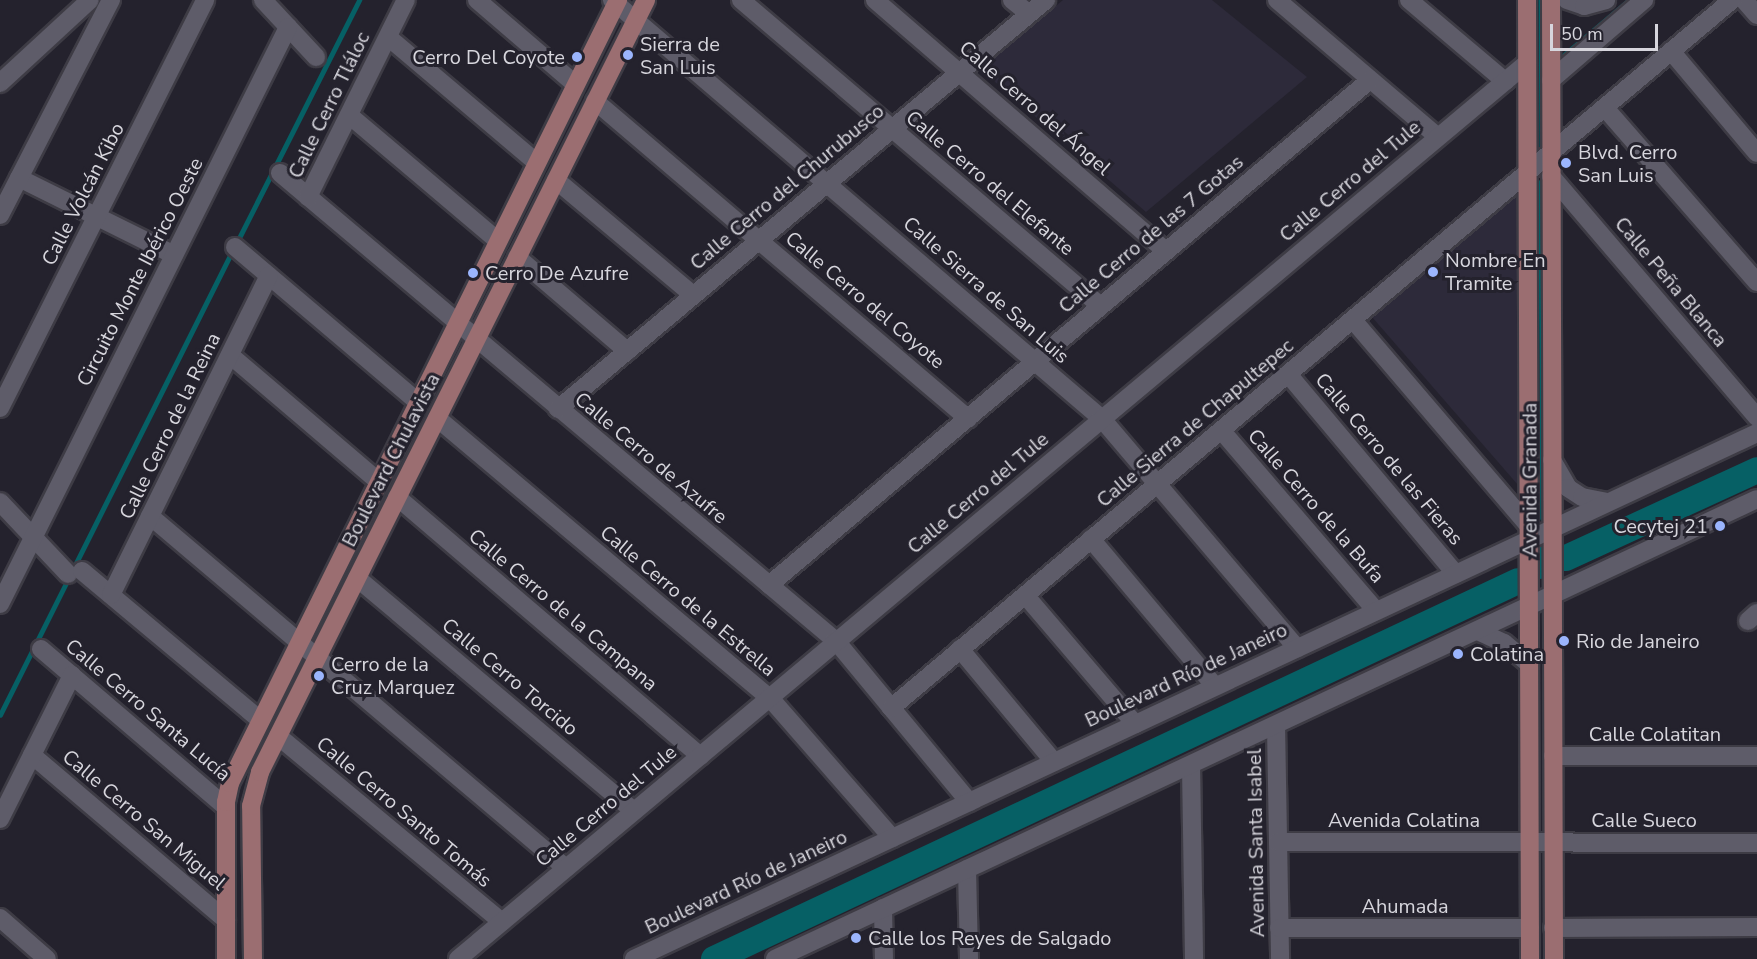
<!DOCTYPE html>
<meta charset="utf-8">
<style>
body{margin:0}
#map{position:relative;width:1757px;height:959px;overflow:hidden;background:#24222d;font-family:"Nunito Sans",sans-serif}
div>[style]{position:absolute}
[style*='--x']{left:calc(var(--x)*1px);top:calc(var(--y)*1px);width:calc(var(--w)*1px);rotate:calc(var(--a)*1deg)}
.built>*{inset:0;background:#2d2a3a}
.stream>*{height:4.5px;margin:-2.25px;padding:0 2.25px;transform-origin:2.25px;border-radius:2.25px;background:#066065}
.river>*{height:26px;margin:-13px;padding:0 13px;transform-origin:13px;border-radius:13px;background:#066065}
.roads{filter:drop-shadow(2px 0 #3e3c45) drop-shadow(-2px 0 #3e3c45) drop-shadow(0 2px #3e3c45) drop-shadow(0 -2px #3e3c45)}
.minor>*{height:18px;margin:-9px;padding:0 9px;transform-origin:9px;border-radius:9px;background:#5e5c69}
.major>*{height:18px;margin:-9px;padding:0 9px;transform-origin:9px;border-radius:9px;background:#9b6e71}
.dots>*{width:16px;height:16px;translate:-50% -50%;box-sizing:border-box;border:3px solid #24222d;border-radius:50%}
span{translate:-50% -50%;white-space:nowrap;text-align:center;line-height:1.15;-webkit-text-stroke:6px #24222d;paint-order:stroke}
.poi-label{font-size:20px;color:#d7d6dd}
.left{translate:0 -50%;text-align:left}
.right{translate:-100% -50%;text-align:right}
.street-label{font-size:20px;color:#d7d6dd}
.scale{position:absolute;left:1550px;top:24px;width:108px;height:27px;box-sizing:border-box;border:3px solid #d7d6dd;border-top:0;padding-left:8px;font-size:18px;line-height:21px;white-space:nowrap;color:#d7d6dd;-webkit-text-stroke:4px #24222d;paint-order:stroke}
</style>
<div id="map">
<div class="built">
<div style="clip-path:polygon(1063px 0,1212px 0,1307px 77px,1146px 212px,980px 69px)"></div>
<div style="clip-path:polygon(1518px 194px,1518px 485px,1372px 317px)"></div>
</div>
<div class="stream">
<div style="--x:1541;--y:0;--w:149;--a:89.6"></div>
<div style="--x:1564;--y:55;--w:85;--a:-40.2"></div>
<div style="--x:1541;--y:182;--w:336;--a:89.7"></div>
<div style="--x:236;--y:244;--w:273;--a:-63.2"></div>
<div style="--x:72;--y:571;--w:357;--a:-63.4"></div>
<div style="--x:0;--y:715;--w:152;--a:-63.4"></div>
</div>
<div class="river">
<div style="--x:1566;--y:558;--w:210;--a:-24.7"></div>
<div style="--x:1539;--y:566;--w:10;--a:-73"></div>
<div style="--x:1542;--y:556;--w:8;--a:40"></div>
<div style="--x:714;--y:959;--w:888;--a:-25.18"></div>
</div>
<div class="roads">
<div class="minor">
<div style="--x:263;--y:0;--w:78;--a:47.1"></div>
<div style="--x:477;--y:0;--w:130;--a:40.6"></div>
<div style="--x:612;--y:0;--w:645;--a:40.53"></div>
<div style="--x:1102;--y:419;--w:301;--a:49.6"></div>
<div style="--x:741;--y:0;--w:472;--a:40.4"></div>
<div style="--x:875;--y:0;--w:384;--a:40.8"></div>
<div style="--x:1012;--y:0;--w:22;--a:39"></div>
<div style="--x:1277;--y:0;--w:211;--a:40.4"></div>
<div style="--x:1409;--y:0;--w:126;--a:40.2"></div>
<div style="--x:1567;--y:0;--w:18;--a:19"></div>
<div style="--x:1584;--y:6;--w:23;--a:-15"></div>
<div style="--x:1744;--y:0;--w:20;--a:49"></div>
<div style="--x:388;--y:37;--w:195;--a:40.2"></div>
<div style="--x:1671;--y:51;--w:133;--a:49.9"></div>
<div style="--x:1551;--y:80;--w:123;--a:-40.7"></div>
<div style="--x:0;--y:83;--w:122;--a:-42.7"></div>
<div style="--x:595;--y:101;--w:490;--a:40.4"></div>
<div style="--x:1605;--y:108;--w:231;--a:48.9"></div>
<div style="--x:349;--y:115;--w:195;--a:40.2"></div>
<div style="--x:280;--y:173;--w:727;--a:40.09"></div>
<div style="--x:836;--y:641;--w:209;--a:50.4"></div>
<div style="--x:1551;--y:176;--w:317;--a:49.5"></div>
<div style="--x:19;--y:178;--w:173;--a:26.4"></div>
<div style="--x:556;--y:180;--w:179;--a:40"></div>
<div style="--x:308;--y:197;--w:220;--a:-63.6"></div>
<div style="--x:0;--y:215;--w:242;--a:-62.7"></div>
<div style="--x:235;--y:247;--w:240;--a:40.3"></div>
<div style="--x:517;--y:257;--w:145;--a:40.5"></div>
<div style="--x:1353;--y:320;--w:271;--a:49.5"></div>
<div style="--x:230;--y:355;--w:196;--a:40.4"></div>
<div style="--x:1288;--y:374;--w:261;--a:50"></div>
<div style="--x:0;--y:408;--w:457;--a:-63.3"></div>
<div style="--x:558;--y:409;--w:637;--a:-39.97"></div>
<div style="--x:437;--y:418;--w:435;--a:40.1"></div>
<div style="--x:770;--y:698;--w:186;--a:48.9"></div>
<div style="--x:1221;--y:430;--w:238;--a:49.4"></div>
<div style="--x:1552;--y:460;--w:32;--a:60"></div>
<div style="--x:1568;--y:488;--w:17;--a:33"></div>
<div style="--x:1582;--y:497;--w:26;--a:11"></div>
<div style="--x:397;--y:497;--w:399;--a:40.5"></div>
<div style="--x:0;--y:502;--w:99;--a:46.6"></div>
<div style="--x:150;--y:516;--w:545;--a:40.24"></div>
<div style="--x:1091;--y:539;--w:192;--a:49.9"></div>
<div style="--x:82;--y:571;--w:232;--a:39.9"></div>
<div style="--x:357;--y:578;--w:362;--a:40.1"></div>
<div style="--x:769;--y:585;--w:785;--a:-40.04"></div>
<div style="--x:111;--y:595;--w:356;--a:-63.7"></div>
<div style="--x:1025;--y:595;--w:170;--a:49.5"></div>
<div style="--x:0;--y:604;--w:645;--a:-63.47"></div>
<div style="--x:1748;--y:621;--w:12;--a:-42"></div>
<div style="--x:1478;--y:631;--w:29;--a:25"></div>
<div style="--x:1504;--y:643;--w:33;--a:40"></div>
<div style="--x:41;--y:649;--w:243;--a:40.5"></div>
<div style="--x:960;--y:649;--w:147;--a:50.2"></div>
<div style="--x:891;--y:708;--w:1099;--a:-40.09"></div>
<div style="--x:1276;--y:725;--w:234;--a:89"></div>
<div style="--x:278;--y:736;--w:291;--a:39.7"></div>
<div style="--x:32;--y:755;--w:255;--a:40.4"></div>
<div style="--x:1553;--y:756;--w:204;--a:0"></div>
<div style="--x:1191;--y:765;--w:194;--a:89.1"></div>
<div style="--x:0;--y:819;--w:161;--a:-63.4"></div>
<div style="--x:1278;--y:842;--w:479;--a:0.1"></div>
<div style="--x:967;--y:869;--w:90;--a:88.7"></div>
<div style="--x:883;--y:908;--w:51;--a:88.9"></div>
<div style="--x:0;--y:918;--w:62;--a:41.1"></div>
<div style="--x:1279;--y:928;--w:251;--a:0"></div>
<div style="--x:1553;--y:928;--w:204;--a:-0.3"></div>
<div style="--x:458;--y:959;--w:1395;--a:-39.97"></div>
<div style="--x:634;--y:959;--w:1240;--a:-25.1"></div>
<div style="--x:775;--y:959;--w:1084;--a:-25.1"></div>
</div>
<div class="major">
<div style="--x:1527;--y:0;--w:959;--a:89.82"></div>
<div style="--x:1551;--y:0;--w:959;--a:89.82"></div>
<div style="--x:226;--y:959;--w:157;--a:-90"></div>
<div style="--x:226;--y:802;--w:19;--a:-78"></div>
<div style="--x:230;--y:783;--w:874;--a:-63.64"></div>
<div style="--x:253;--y:959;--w:153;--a:-90.7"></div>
<div style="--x:251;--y:806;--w:35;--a:-75"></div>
<div style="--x:260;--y:772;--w:863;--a:-63.43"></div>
</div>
</div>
<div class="dots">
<div style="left:628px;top:55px;background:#9bb5fd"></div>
<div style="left:577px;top:57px;background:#9bb5fd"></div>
<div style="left:1566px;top:163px;background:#9bb5fd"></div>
<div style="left:1433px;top:272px;background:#9bb5fd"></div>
<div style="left:473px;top:273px;background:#9bb5fd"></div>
<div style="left:1720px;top:526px;background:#9bb5fd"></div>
<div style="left:1564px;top:641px;background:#9bb5fd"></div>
<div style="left:1458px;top:654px;background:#9bb5fd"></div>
<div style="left:319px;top:676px;background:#9bb5fd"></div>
<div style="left:856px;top:938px;background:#9bb5fd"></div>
</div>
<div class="poi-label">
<span class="left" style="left:640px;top:56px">Sierra de<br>San Luis</span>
<span class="right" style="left:565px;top:57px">Cerro Del Coyote</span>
<span class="left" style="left:1578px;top:164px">Blvd. Cerro<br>San Luis</span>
<span class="left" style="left:1445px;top:272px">Nombre En<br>Tramite</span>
<span class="left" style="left:485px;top:273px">Cerro De Azufre</span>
<span class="right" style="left:1708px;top:526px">Cecytej 21</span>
<span class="left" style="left:1576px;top:641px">Rio de Janeiro</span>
<span class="left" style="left:1470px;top:654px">Colatina</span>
<span class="left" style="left:331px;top:676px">Cerro de la<br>Cruz Marquez</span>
<span class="left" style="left:868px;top:938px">Calle los Reyes de Salgado</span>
</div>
<div class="street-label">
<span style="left:329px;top:105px;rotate:-64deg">Calle Cerro Tláloc</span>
<span style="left:1035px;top:108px;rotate:41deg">Calle Cerro del Ángel</span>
<span style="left:1350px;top:181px;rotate:-40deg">Calle Cerro del Tule</span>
<span style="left:990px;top:183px;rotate:40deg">Calle Cerro del Elefante</span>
<span style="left:787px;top:187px;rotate:-40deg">Calle Cerro del Churubusco</span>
<span style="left:83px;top:194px;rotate:-63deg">Calle Volcán Kibo</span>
<span style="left:1151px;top:234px;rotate:-40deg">Calle Cerro de las 7 Gotas</span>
<span style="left:140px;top:272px;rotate:-63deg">Circuito Monte Ibérico Oeste</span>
<span style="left:1671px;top:282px;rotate:50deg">Calle Peña Blanca</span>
<span style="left:986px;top:290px;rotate:41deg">Calle Sierra de San Luis</span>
<span style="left:865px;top:300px;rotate:40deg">Calle Cerro del Coyote</span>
<span style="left:1195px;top:423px;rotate:-40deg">Calle Sierra de Chapultepec</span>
<span style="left:170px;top:426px;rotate:-64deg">Calle Cerro de la Reina</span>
<span style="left:651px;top:458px;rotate:40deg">Calle Cerro de Azufre</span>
<span style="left:1389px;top:459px;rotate:50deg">Calle Cerro de las Fieras</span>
<span style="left:391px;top:460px;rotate:-63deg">Boulevard Chulavista</span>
<span style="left:1530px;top:480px;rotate:-90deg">Avenida Granada</span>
<span style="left:978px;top:493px;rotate:-40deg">Calle Cerro del Tule</span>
<span style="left:1316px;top:506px;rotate:49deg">Calle Cerro de la Bufa</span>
<span style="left:688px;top:601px;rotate:40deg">Calle Cerro de la Estrella</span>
<span style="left:563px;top:610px;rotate:40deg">Calle Cerro de la Campana</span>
<span style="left:1186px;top:675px;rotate:-25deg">Boulevard Río de Janeiro</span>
<span style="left:510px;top:677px;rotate:40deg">Calle Cerro Torcido</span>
<span style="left:148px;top:710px;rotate:40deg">Calle Cerro Santa Lucía</span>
<span style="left:1655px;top:734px">Calle Colatitan</span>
<span style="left:606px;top:806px;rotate:-40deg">Calle Cerro del Tule</span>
<span style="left:404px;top:812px;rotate:40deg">Calle Cerro Santo Tomás</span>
<span style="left:144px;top:820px;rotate:40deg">Calle Cerro San Miguel</span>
<span style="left:1404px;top:820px">Avenida Colatina</span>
<span style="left:1644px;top:820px">Calle Sueco</span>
<span style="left:1256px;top:843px;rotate:-91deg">Avenida Santa Isabel</span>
<span style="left:746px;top:882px;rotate:-25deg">Boulevard Río de Janeiro</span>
<span style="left:1405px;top:906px">Ahumada</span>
</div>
<div class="scale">50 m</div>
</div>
